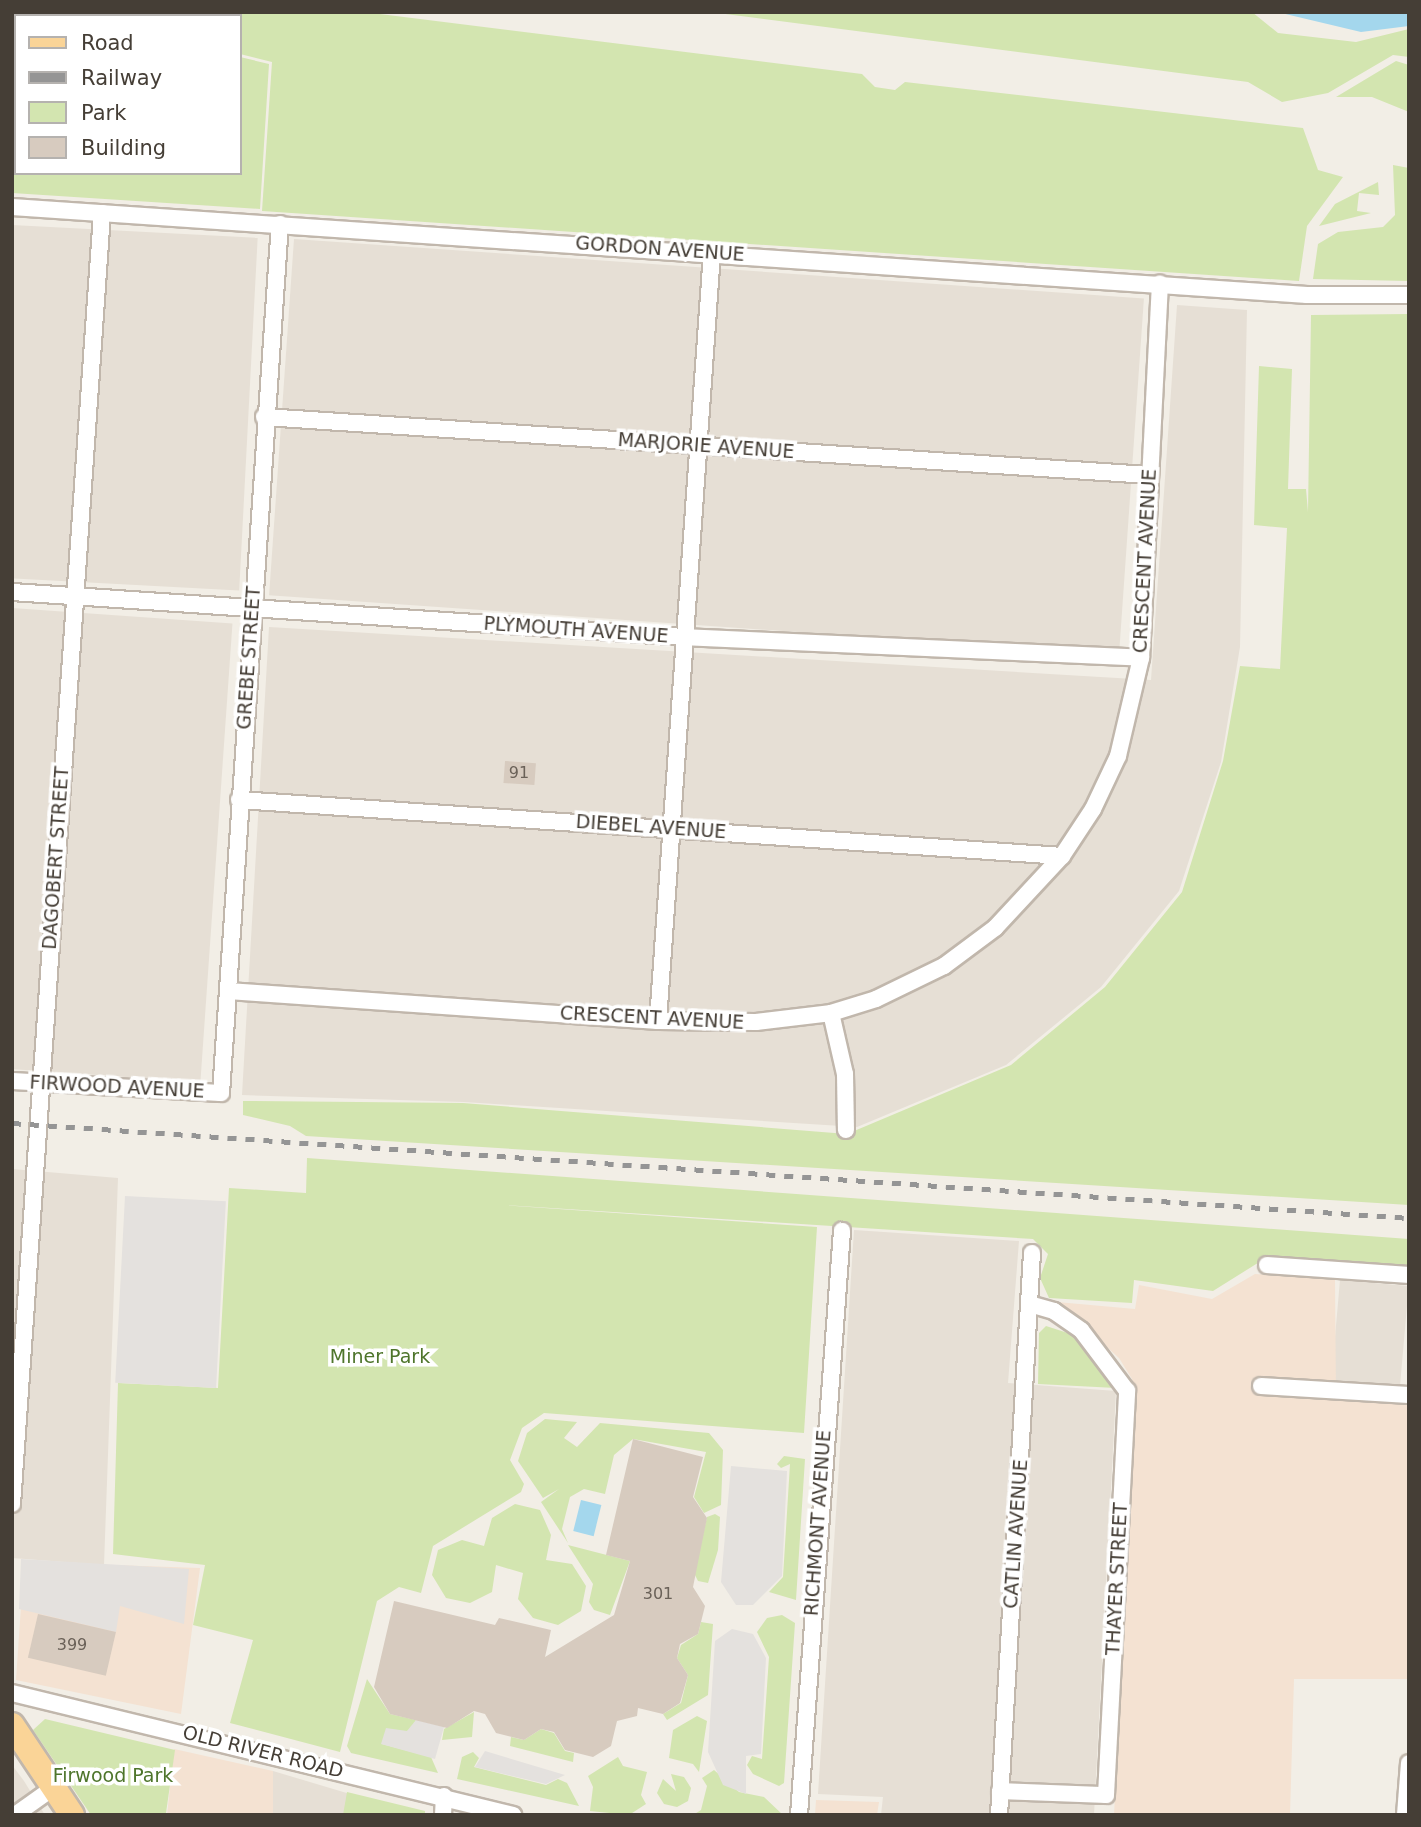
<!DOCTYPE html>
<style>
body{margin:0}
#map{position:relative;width:1421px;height:1827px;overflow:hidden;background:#f2eee6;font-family:"DejaVu Sans",sans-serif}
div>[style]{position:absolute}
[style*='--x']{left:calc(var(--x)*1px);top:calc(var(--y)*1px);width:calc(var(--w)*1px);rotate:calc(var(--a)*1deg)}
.residential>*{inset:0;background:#e6dfd5;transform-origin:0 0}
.commercial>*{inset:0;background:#f4e2d2}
.green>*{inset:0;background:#d3e5b0}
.parking>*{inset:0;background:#e4e1de;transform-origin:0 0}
.water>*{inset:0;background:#a4d7ed;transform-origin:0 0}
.building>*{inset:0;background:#d7cbbf;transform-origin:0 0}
.roads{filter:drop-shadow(2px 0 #c1b7ac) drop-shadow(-2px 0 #c1b7ac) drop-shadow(0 2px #c1b7ac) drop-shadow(0 -2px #c1b7ac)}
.street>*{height:16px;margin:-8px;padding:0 8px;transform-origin:8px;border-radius:8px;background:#fff}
.primary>*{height:24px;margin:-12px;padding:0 12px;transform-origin:12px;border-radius:12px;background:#fad497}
.rail>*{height:4.5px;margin-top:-2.25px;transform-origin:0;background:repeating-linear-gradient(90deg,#959595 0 9px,transparent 0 18px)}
span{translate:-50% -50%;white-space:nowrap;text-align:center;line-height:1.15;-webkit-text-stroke:7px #fff;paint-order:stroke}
.number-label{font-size:16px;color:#6a6158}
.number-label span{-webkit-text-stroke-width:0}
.street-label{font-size:19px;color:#453e36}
.park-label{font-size:19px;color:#4e752b}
.frame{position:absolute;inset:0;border:14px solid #453e36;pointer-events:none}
.legend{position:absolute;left:14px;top:14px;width:228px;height:161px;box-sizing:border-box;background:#fff;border:2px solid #b5b2af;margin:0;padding:9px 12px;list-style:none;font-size:21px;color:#453e36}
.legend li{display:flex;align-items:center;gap:14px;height:35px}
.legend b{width:35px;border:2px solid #b5b2af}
</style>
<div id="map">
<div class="residential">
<div style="left:12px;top:225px;width:246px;height:353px;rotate:3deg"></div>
<div style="left:294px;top:239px;width:852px;height:357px;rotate:4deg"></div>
<div style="clip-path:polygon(1177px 305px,1247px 310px,1240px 647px,1221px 762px,1179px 891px,1101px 987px,1006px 1065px,857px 1127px,464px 1102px,242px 1095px,269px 627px,1151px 680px)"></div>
<div style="left:12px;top:608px;width:221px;height:460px;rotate:4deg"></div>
<div style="clip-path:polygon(12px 1169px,118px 1178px,104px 1565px,12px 1558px)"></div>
<div style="clip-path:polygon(854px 1230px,1019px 1241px,1008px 1383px,1116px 1391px,1094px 1815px,881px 1815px,883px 1797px,818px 1794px)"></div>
<div style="left:1340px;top:1280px;width:69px;height:103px;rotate:5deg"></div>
<div style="clip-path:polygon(12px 1765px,24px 1781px,45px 1815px,12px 1815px)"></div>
<div style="clip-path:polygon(273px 1771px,350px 1794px,347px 1815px,273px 1815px)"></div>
</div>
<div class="commercial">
<div style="clip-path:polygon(1255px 1274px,1335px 1279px,1336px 1396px,1409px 1401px,1407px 1679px,1294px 1679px,1290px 1815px,1114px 1815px,1136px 1404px,1132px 1379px,1119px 1358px,1057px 1302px,1135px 1309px,1139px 1285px,1212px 1299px)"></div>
<div style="clip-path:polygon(24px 1562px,200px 1568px,181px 1714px,16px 1680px)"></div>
<div style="clip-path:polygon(174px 1749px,273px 1771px,273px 1815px,167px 1815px)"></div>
<div style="clip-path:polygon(816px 1800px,879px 1802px,877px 1815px,815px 1815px)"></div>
</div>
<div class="green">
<div style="clip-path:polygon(12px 12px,67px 16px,16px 16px,16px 173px,240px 173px,240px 57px,269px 64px,260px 209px,12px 193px)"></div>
<div style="clip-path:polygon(69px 12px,364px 12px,862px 74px,875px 87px,895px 90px,905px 82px,1303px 128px,1318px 170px,1343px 177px,1307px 226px,1299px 281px,262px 211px,272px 62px,240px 54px,240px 16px)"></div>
<div style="clip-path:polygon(710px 12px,1252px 12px,1278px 33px,1356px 42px,1409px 29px,1409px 57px,1393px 55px,1328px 93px,1282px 102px,1248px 82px)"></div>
<div style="clip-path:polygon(1396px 61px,1409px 65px,1409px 112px,1372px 97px,1336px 97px)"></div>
<div style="clip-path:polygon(1393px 165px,1409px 168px,1409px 281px,1313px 279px,1318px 244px,1338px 232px,1383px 227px,1395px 215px)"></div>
<div style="clip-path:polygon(1378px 182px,1379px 195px,1359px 193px,1357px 211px,1371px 213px,1319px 226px,1335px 204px)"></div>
<div style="clip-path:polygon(1409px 314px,1409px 1205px,306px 1136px,290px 1126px,243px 1115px,243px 1101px,463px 1103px,847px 1134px,1011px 1065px,1105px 987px,1182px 892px,1223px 761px,1240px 666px,1280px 669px,1287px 528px,1254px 525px,1259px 366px,1292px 369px,1288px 489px,1306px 489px,1308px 512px,1311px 315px)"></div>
<div style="clip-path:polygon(307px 1158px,1409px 1239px,1409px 1266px,1269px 1256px,1213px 1291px,1134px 1280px,1132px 1303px,1049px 1298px,1040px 1278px,1048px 1254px,1033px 1239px,488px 1204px,817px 1227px,804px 1433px,544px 1413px,522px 1428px,510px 1460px,524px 1484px,521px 1492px,433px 1546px,421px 1593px,399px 1587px,377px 1601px,340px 1752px,230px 1723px,253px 1640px,193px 1625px,205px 1565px,113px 1554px,118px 1383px,218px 1388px,229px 1188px,306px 1193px)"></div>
<div style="clip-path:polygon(1046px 1326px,1074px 1335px,1116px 1388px,1038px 1384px,1039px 1333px)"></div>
<div style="clip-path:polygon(545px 1419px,577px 1422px,564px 1438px,577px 1447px,600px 1423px,709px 1433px,723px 1450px,721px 1505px,704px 1513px,694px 1497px,706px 1452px,633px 1439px,614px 1455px,605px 1494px,584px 1489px,570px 1497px,562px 1529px,568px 1543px,541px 1502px,559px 1489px,543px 1498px,518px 1461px,527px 1433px)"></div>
<div style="clip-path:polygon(784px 1456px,805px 1459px,796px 1600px,769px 1592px,783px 1577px,790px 1464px,781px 1468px,777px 1464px)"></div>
<div style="clip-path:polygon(515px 1504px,540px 1510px,551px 1535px,546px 1560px,572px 1564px,586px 1586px,581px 1611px,558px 1625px,533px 1618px,518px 1599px,523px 1573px,496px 1565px,492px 1592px,470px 1603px,446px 1598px,432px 1575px,438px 1550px,462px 1540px,484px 1546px,492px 1518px)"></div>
<div style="clip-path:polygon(715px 1514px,720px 1517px,718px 1550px,708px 1583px,698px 1581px,694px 1573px,707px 1517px)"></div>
<div style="clip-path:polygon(568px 1545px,630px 1561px,610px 1615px,594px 1610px,589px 1602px,593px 1584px)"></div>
<div style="clip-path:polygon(782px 1615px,795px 1623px,784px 1783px,779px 1786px,753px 1774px,747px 1765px,752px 1756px,762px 1759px,769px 1657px,757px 1632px,767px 1618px)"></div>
<div style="clip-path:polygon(701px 1622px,713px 1624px,708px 1695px,667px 1720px,663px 1714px,681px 1703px,688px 1675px,677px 1658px,681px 1645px,698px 1634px)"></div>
<div style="clip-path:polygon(367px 1679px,390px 1714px,416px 1720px,411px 1729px,382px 1744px,431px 1757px,438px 1773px,351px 1753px,347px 1746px)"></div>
<div style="clip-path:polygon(474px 1712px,472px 1737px,442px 1740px,444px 1729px)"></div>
<div style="clip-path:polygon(697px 1716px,707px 1721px,699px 1772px,693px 1764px,669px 1758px,673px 1730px)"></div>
<div style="clip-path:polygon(45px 1719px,175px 1750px,166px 1813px,91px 1815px,33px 1730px)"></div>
<div style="clip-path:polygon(541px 1729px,554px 1733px,565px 1751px,574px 1753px,573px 1762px,510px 1746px,511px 1737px,524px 1740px)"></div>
<div style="clip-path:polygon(473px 1752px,479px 1758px,474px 1767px,546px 1785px,558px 1779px,567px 1783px,579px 1806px,457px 1779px,462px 1757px)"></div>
<div style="clip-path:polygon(618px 1757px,623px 1766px,647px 1772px,641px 1795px,646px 1804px,629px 1815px,590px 1811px,593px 1787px,588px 1776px)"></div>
<div style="clip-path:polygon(714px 1770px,739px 1792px,764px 1797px,783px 1815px,693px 1815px,701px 1810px,707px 1786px,702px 1778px)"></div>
<div style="clip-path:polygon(671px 1774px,684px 1777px,691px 1788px,688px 1801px,677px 1807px,664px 1804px,657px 1793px,663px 1779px,676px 1791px)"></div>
<div style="clip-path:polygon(347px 1792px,425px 1811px,425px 1815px,343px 1815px)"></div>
</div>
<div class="parking">
<div style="left:125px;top:1196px;width:101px;height:187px;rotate:3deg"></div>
<div style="clip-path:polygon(731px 1466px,787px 1471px,782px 1576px,753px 1605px,736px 1605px,721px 1582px)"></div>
<div style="clip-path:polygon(21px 1559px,189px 1569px,184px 1624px,120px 1606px,116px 1632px,19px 1609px)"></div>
<div style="clip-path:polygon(732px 1629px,753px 1634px,766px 1658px,761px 1754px,746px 1756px,746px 1794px,723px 1785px,708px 1752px,715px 1641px)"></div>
<div style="clip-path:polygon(416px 1720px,444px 1727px,435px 1759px,381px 1744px,386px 1728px,407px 1731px)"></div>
<div style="clip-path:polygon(485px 1751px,565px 1775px,546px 1784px,475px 1767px)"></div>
</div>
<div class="water">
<div style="clip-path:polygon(1277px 12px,1409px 12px,1409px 26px,1361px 32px)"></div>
<div style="left:581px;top:1500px;width:21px;height:32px;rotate:14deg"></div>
</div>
<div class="building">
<div style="left:505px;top:761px;width:31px;height:22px;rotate:4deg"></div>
<div style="clip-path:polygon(633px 1439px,703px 1457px,693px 1497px,707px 1518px,693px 1587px,705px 1606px,698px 1634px,680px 1644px,677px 1658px,688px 1675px,680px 1703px,663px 1714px,638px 1708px,637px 1716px,617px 1721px,611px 1746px,593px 1757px,565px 1750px,554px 1732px,541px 1729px,524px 1740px,496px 1733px,485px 1714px,474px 1711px,447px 1728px,390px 1714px,374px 1687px,394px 1601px,495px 1625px,499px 1618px,551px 1630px,545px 1657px,614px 1615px,630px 1561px,606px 1555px)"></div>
<div style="left:38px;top:1614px;width:80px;height:45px;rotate:13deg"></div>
</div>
<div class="roads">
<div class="street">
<div style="--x:12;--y:207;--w:1298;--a:3.89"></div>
<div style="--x:1307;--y:295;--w:102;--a:0"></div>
<div style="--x:264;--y:417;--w:886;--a:3.75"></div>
<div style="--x:12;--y:592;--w:674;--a:3.83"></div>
<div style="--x:684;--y:637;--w:457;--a:2.6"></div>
<div style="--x:239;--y:800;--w:825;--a:3.89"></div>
<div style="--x:228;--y:991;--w:431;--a:4"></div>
<div style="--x:658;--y:1021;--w:98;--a:0.6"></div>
<div style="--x:756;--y:1022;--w:76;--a:-6.8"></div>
<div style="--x:831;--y:1013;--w:47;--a:-17.3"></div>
<div style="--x:876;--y:999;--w:76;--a:-25.9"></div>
<div style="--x:944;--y:966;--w:64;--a:-36.7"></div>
<div style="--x:995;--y:928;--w:98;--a:-47.1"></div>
<div style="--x:1062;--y:856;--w:56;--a:-56.6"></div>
<div style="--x:1093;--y:809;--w:59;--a:-64.7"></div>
<div style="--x:1118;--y:756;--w:101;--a:-76.8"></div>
<div style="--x:1141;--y:658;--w:375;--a:-87.1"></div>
<div style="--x:831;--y:1013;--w:63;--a:77.1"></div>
<div style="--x:845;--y:1074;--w:56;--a:89"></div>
<div style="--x:658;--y:1021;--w:770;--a:-85.98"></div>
<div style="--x:12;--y:1081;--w:209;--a:3.3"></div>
<div style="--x:221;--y:1093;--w:871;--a:-86.12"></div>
<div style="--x:1267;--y:1265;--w:142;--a:4"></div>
<div style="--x:1261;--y:1386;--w:148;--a:3.5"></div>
<div style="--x:12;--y:1504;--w:1294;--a:-86.01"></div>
<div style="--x:12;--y:1693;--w:516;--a:13.69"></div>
<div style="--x:1000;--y:1791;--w:106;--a:2.2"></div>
<div style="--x:1106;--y:1795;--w:405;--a:-87"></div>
<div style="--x:1127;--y:1391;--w:76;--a:-127"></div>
<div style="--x:1081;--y:1330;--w:33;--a:-145"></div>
<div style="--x:1054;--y:1311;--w:25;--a:-164"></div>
<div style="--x:15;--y:1815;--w:47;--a:-35.4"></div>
<div style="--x:443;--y:1815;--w:19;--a:-87"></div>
<div style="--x:799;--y:1815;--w:586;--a:-85.79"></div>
<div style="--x:999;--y:1815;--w:563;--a:-86.64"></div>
<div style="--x:1405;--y:1815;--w:52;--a:-85.6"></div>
</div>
<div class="primary">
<div style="--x:12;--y:1725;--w:108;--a:56.3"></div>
</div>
</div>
<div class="rail">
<div style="--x:12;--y:1123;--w:1400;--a:3.89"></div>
</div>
<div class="number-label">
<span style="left:519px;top:773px">91</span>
<span style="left:658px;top:1594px">301</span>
<span style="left:72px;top:1645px">399</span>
</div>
<div class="street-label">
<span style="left:660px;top:249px;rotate:4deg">GORDON AVENUE</span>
<span style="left:706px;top:446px;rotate:4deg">MARJORIE AVENUE</span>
<span style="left:1145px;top:561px;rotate:-87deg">CRESCENT AVENUE</span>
<span style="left:576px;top:630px;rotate:4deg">PLYMOUTH AVENUE</span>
<span style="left:249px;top:658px;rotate:-86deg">GREBE STREET</span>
<span style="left:651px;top:827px;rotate:4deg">DIEBEL AVENUE</span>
<span style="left:56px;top:858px;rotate:-86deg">DAGOBERT STREET</span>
<span style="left:652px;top:1018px;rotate:3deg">CRESCENT AVENUE</span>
<span style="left:117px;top:1087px;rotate:3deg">FIRWOOD AVENUE</span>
<span style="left:818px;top:1523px;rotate:-86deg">RICHMONT AVENUE</span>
<span style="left:1016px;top:1534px;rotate:-86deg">CATLIN AVENUE</span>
<span style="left:1117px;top:1579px;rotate:-87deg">THAYER STREET</span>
<span style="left:263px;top:1752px;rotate:14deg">OLD RIVER ROAD</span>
</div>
<div class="park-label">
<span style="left:380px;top:1357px">Miner Park</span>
<span style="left:113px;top:1776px">Firwood Park</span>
</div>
<div class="frame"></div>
<ul class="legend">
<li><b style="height:9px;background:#fad497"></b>Road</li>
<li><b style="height:9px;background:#959595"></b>Railway</li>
<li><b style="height:19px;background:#d3e5b0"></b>Park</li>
<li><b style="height:19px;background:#d7cbbf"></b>Building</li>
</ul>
</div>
